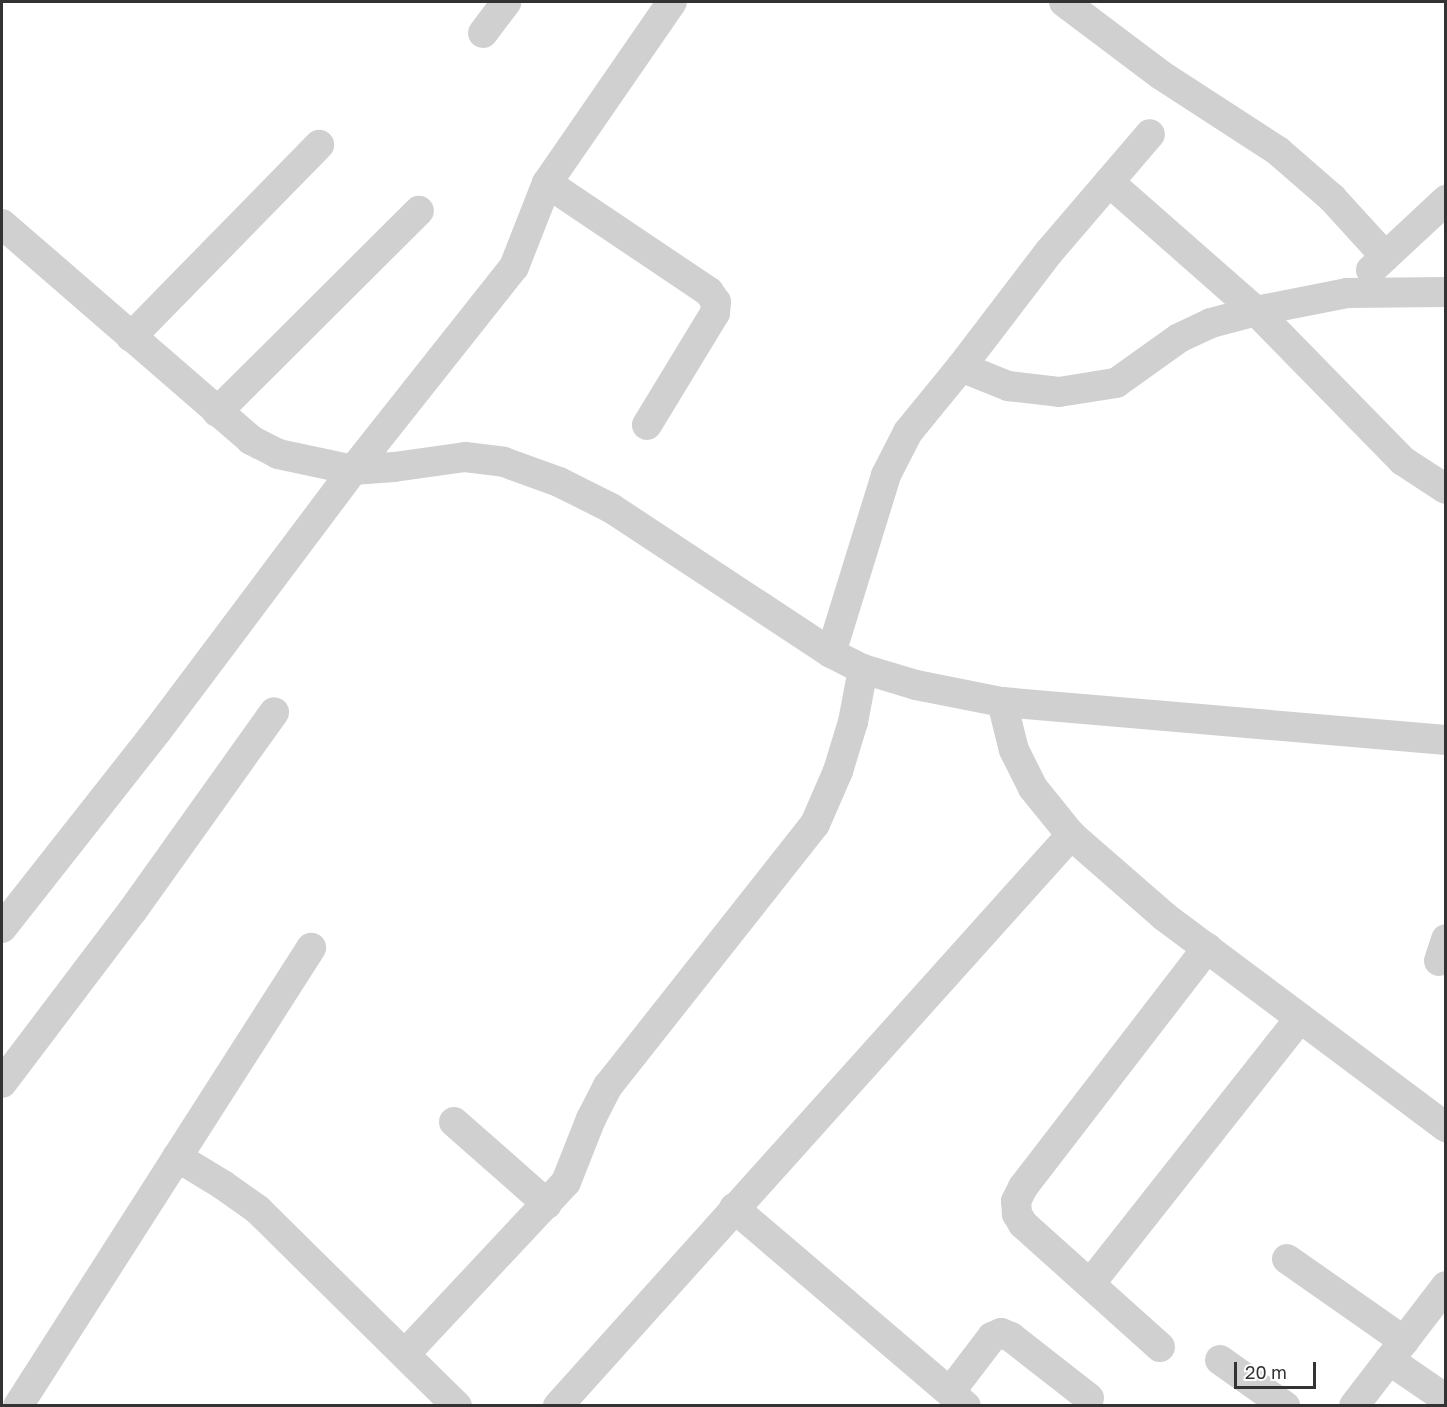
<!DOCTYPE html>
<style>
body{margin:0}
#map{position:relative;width:1447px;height:1407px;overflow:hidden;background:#fff;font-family:"Golos Text",sans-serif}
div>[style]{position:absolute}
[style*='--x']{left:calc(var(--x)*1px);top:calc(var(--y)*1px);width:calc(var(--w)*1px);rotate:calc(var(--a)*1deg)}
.street>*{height:30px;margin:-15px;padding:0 15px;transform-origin:15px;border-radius:15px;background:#d0d0d0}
span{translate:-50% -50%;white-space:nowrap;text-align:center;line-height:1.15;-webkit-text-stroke:6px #fff;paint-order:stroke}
.frame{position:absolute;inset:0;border:3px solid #333;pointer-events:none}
.scale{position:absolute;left:1234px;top:1362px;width:82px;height:27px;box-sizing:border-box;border:3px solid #333;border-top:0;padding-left:8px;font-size:18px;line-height:21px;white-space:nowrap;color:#333;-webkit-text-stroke:4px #fff;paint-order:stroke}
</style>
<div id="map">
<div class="street">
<div style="--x:1064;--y:2;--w:121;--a:37"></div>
<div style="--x:1161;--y:75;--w:140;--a:33"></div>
<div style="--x:1278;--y:151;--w:72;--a:41"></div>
<div style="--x:1332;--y:198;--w:79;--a:47.6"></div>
<div style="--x:483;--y:33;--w:39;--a:-53"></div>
<div style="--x:1109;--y:182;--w:196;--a:41.3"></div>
<div style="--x:1256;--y:311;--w:210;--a:45.6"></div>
<div style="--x:1403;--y:461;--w:51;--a:33.1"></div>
<div style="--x:547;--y:183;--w:195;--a:33.9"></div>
<div style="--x:709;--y:292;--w:12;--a:55"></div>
<div style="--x:716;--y:302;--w:11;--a:95"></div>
<div style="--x:715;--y:313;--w:131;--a:121.3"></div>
<div style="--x:2;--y:224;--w:330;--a:40.9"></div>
<div style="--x:251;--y:440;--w:30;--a:27"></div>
<div style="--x:278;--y:454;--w:77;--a:12"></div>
<div style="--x:353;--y:470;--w:41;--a:-4.2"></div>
<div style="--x:394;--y:467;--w:72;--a:-8"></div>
<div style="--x:465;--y:457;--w:39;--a:7"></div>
<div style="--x:504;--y:462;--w:59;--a:20"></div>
<div style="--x:559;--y:482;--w:58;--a:26.6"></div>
<div style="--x:611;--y:508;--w:263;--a:33.4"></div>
<div style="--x:831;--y:653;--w:36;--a:27"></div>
<div style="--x:863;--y:669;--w:55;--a:16.8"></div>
<div style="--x:916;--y:685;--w:88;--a:11.2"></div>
<div style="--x:1002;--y:702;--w:446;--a:4.9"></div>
<div style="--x:1371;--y:270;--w:103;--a:-43"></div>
<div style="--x:131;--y:337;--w:269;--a:-45.6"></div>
<div style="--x:961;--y:367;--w:145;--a:-52.6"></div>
<div style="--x:1049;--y:252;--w:155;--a:-49.4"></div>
<div style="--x:217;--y:412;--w:285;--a:-44.9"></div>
<div style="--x:831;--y:653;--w:186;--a:-72.8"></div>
<div style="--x:886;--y:475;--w:48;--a:-62.9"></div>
<div style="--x:908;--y:432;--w:84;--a:-50.8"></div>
<div style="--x:961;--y:367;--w:51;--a:22"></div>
<div style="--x:1008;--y:386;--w:51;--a:6.7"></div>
<div style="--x:1059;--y:392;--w:58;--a:-9"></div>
<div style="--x:1116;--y:383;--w:77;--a:-35.5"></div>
<div style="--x:1179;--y:338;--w:35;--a:-25"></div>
<div style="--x:1211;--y:323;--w:47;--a:-14.9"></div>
<div style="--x:1256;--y:311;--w:93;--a:-11.2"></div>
<div style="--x:1347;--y:293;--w:99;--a:-0.6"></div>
<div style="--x:1002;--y:702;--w:49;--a:76"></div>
<div style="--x:1014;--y:750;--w:42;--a:63.4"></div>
<div style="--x:1033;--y:788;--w:60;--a:51"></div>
<div style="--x:1071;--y:835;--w:125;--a:41.1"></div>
<div style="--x:1165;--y:917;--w:351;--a:36.8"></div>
<div style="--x:2;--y:928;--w:251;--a:-51.8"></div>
<div style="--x:157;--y:731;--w:326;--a:-53.1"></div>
<div style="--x:353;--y:470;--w:259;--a:-51.6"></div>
<div style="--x:514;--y:267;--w:90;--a:-68.6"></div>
<div style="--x:547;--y:183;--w:220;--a:-55.4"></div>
<div style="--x:1439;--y:961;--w:23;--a:-72"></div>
<div style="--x:2;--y:1083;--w:217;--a:-52.9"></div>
<div style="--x:133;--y:910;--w:243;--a:-54.5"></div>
<div style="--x:454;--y:1122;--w:124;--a:41.4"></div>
<div style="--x:177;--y:1157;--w:54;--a:31.3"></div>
<div style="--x:223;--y:1185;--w:42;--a:35.2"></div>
<div style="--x:257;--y:1209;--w:281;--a:44.6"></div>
<div style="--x:734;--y:1208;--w:305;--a:40.5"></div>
<div style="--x:1287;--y:1259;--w:143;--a:35"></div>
<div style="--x:1090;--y:1284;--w:339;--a:-51.7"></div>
<div style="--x:1160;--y:1347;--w:184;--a:-138.1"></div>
<div style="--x:1023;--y:1224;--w:12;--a:-121"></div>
<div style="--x:1017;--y:1214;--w:13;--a:-94"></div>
<div style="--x:1016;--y:1201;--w:16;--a:-63"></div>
<div style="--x:1023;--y:1187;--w:302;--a:-52.4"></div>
<div style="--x:406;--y:1353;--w:234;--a:-46.9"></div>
<div style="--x:566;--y:1182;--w:68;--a:-68.4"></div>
<div style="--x:591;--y:1119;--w:37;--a:-63"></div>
<div style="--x:608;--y:1086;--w:334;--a:-51.7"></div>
<div style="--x:815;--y:824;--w:58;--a:-66.5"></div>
<div style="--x:838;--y:771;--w:51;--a:-73"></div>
<div style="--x:853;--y:722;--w:54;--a:-79.3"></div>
<div style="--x:1220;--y:1360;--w:80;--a:35.3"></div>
<div style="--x:1389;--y:1360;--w:69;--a:34.4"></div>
<div style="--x:950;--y:1392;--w:69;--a:-52.6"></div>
<div style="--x:992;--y:1337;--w:10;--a:-24"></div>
<div style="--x:1001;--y:1333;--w:11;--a:22"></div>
<div style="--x:1011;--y:1337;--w:99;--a:38"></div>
<div style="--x:18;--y:1406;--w:544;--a:-57.39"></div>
<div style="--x:558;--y:1406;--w:768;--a:-48.06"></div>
<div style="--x:1354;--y:1406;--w:151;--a:-52.5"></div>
</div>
<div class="frame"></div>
<div class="scale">20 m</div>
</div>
